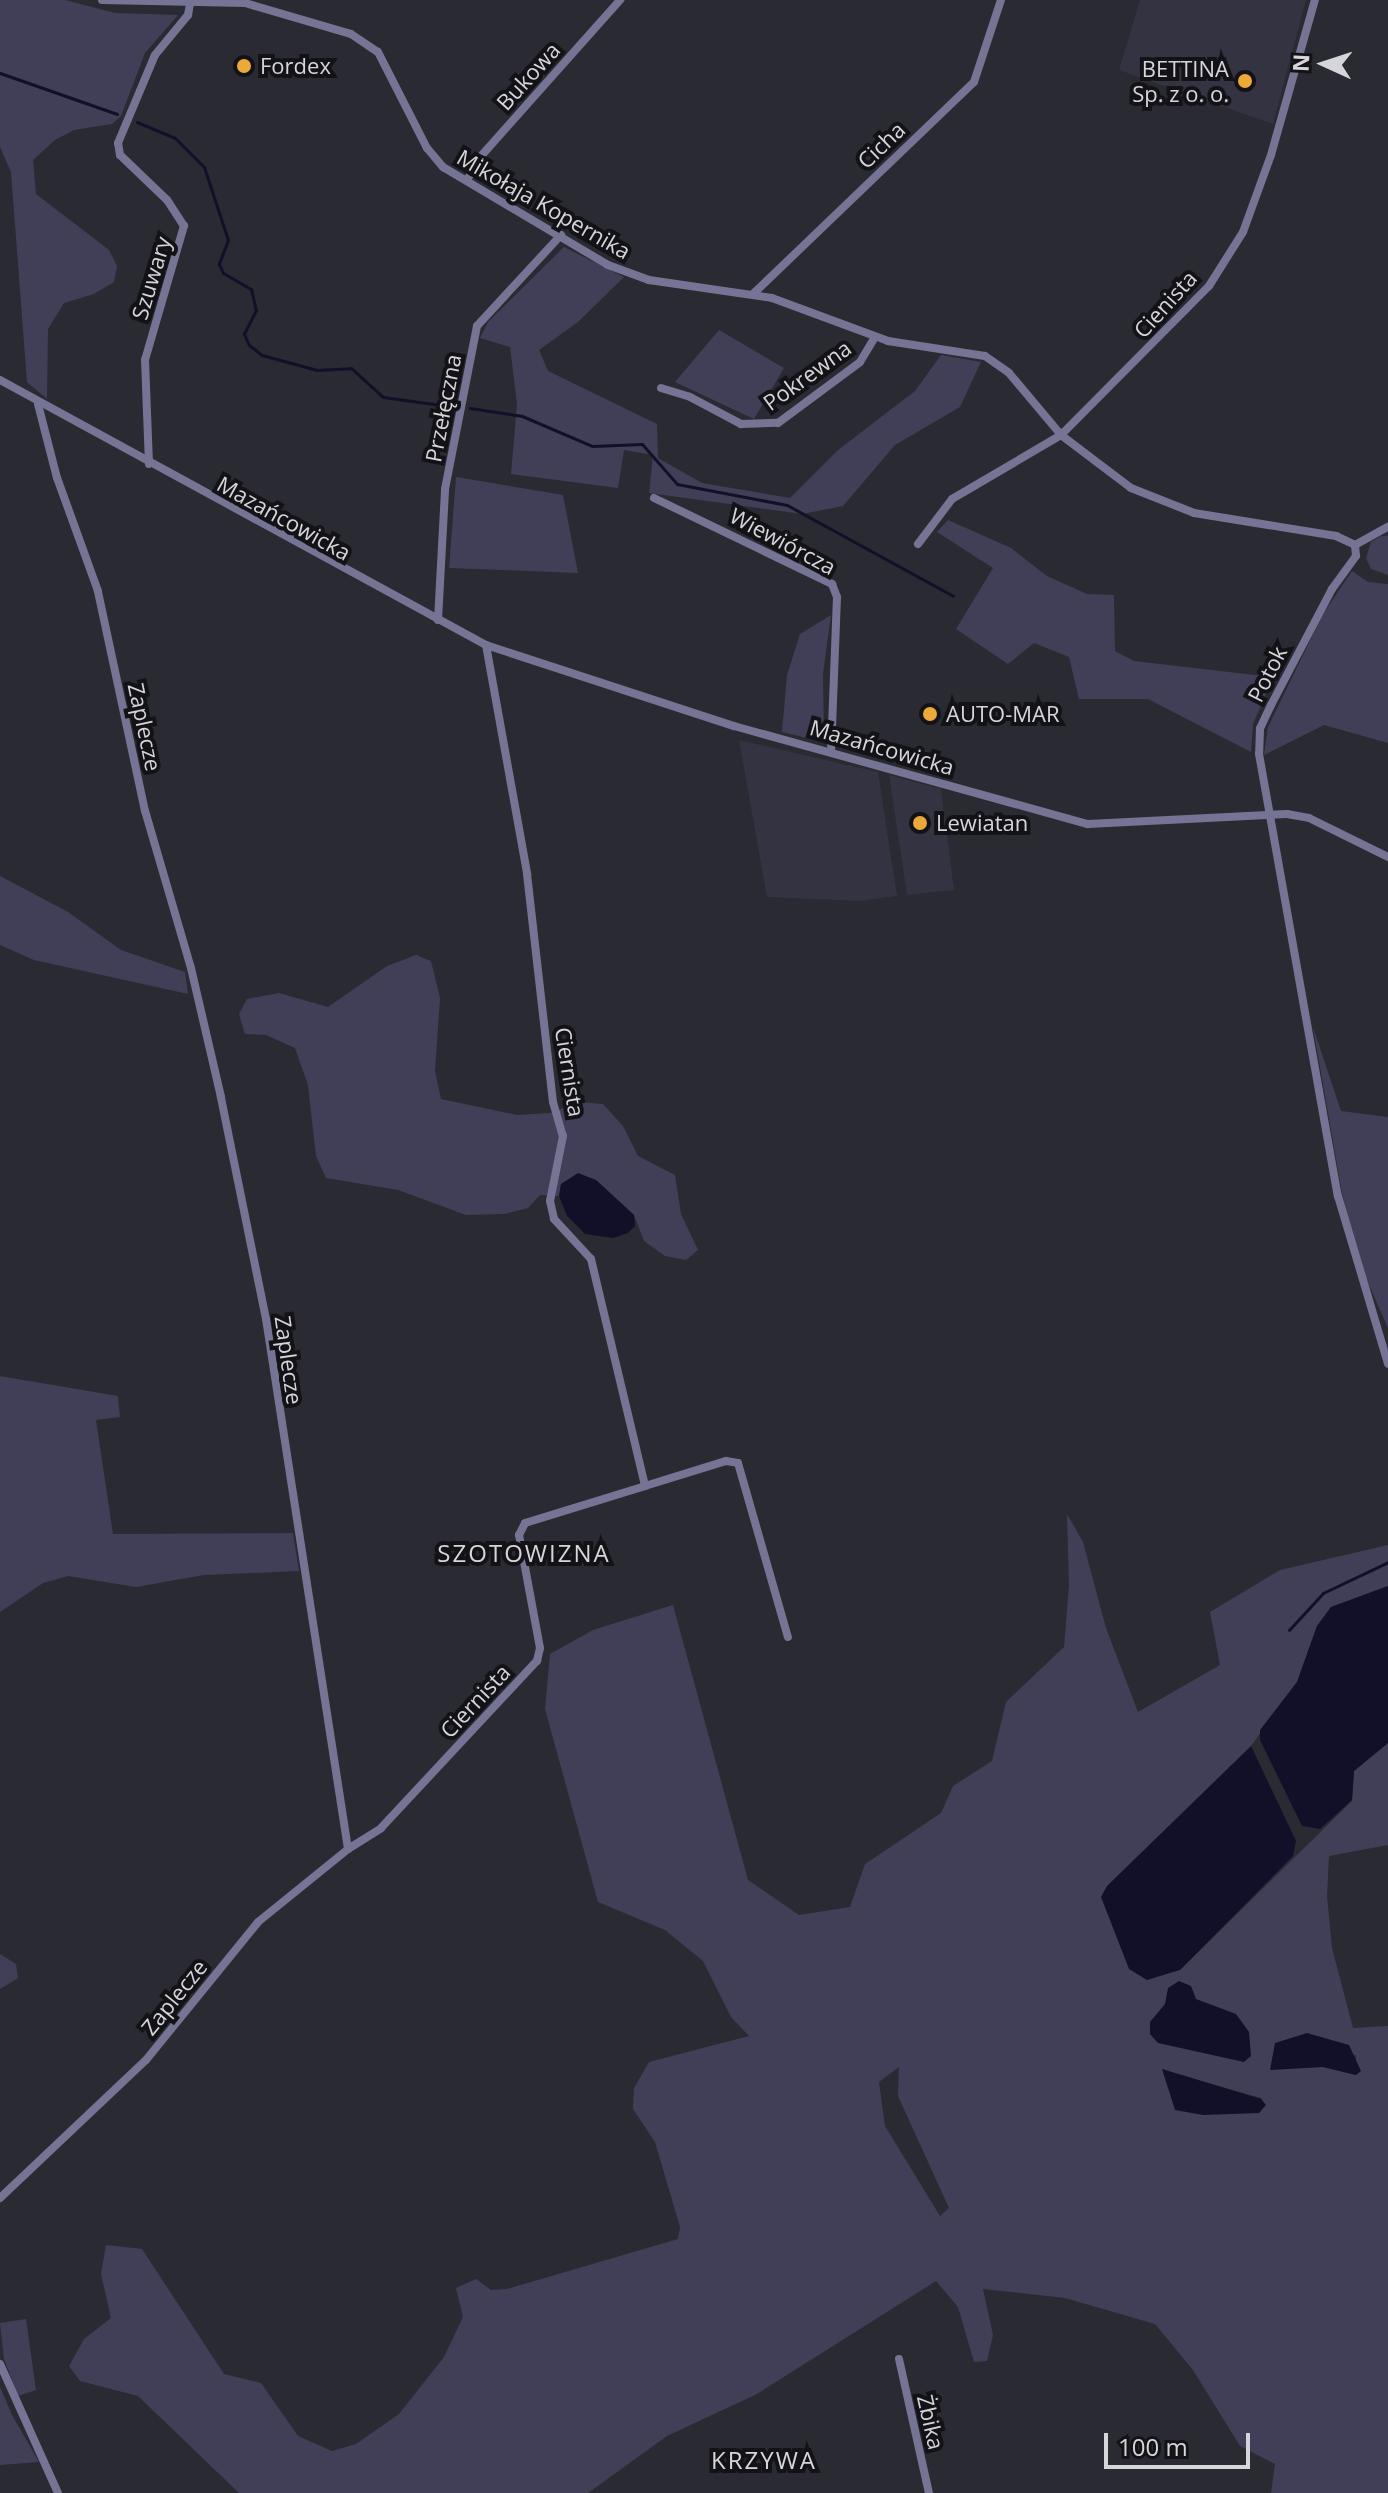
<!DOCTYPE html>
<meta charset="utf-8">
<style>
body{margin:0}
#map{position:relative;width:1388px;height:2493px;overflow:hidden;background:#2a2a33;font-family:"Open Sans",sans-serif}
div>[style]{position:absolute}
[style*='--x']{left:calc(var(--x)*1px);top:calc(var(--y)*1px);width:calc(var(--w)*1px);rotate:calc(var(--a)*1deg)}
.built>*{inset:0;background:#333341}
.green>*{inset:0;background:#403f57}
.water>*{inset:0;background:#121028}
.stream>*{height:3px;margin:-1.5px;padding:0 1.5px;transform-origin:1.5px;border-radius:1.5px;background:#121028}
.minor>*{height:8px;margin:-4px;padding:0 4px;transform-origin:4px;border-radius:4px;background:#757494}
.dots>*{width:22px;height:22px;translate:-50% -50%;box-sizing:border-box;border:4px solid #131317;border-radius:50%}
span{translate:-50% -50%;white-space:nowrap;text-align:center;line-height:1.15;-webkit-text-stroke:8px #131317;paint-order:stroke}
.poi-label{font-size:22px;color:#d5d5da}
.left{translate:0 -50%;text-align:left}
.right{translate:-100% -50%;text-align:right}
.street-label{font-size:22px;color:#d5d5da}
.neighbourhood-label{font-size:24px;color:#d5d5da;letter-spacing:2px}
.north{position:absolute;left:1284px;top:24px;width:80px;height:80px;-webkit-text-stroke:6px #131317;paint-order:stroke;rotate:273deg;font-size:22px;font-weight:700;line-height:32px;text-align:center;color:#d5d5da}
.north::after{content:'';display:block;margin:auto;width:28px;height:36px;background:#d5d5da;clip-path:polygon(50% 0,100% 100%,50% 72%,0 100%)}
.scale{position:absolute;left:1104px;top:2433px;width:146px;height:36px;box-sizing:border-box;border:4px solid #d5d5da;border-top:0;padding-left:10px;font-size:24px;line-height:28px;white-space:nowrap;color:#d5d5da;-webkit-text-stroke:6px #131317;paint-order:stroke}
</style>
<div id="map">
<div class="built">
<div style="clip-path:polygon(1140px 0,1306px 0,1273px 124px,1119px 70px)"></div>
<div style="clip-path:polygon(739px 740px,878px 772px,897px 896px,858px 901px,767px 897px)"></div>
<div style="clip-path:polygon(889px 775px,941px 789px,954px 890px,907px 895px)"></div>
</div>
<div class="green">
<div style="clip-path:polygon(0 0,65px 0,115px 13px,178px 15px,145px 53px,121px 116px,112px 124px,74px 130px,55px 140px,33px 160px,36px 194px,109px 250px,117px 266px,114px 282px,94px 294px,64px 303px,48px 329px,47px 399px,27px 382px,11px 172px,0 147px)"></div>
<div style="clip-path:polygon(564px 247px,624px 277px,578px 322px,539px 350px,548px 371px,657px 424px,658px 458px,702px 483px,790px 498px,838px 450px,915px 391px,941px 355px,981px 362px,960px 407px,895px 445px,843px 506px,802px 514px,649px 493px,653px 455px,624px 450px,618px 488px,511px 474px,517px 404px,510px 347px,480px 338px,488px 322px)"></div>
<div style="clip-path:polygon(719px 330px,784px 368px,754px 419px,675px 382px)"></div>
<div style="clip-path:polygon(456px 477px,563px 495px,578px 573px,449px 568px)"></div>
<div style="clip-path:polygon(948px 520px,1011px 548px,1047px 576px,1087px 594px,1114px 595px,1115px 651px,1134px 661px,1273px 677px,1253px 724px,1251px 752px,1148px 699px,1079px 699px,1069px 657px,1034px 643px,1008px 664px,956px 629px,993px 568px,937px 532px)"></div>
<div style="clip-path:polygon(1381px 536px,1388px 536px,1388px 575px,1371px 569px,1366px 558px,1371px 542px)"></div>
<div style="clip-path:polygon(1352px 571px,1368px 582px,1388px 584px,1388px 743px,1324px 725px,1264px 755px,1268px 727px,1323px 614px)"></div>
<div style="clip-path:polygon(831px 615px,823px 674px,824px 742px,782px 732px,787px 675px,800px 634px)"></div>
<div style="clip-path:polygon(0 876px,68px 912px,121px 950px,185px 972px,188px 994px,34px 960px,0 945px)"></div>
<div style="clip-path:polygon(416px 955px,431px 961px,440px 998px,435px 1071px,441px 1099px,517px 1115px,550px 1113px,580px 1102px,603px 1104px,623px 1126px,638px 1156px,675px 1175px,681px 1214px,698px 1250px,686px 1260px,665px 1256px,644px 1241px,634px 1215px,596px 1180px,561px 1184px,559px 1196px,540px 1195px,528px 1208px,504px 1214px,466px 1215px,398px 1190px,326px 1178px,316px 1156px,308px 1085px,295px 1048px,266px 1035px,245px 1034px,239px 1014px,247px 999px,279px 993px,328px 1007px,387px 966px)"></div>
<div style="clip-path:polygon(1313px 1027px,1341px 1111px,1388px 1117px,1388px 1328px,1361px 1267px,1342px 1193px)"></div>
<div style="clip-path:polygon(0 1376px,118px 1396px,120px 1417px,96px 1420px,113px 1534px,293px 1533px,299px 1571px,204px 1575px,136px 1587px,68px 1576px,43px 1583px,0 1612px)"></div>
<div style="clip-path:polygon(evenodd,1067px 1514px,1083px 1542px,1106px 1628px,1138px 1712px,1220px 1665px,1210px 1612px,1280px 1570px,1388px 1545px,1388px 1586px,1331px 1607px,1317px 1626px,1297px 1682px,1251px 1746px,1180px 1970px,1352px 1801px,1354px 1771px,1388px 1743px,1388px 1845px,1329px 1856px,1327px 1896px,1332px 1948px,1353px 2028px,1388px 2026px,1388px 2493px,1271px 2493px,1275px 2464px,1240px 2446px,1193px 2370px,1155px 2324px,1065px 2298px,983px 2289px,993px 2335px,987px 2361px,974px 2362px,958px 2307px,936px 2281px,757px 2394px,667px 2436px,588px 2493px,239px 2493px,138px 2396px,80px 2381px,69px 2366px,84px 2339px,111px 2318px,101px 2274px,106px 2245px,142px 2249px,224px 2374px,261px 2383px,298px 2436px,332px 2451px,356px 2444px,399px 2414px,444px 2357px,463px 2317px,456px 2288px,476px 2279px,491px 2290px,507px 2289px,678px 2239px,680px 2227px,655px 2142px,633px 2109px,634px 2088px,649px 2062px,749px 2036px,731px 2017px,703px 1961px,665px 1930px,598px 1902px,545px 1709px,550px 1654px,593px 1630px,673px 1605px,748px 1880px,799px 1915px,850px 1907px,865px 1864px,941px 1813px,953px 1786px,992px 1761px,1006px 1702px,1064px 1647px,1069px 1586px,1067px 1514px,1356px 2055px,1356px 2075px,1323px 2067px,1295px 2068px,1356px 2055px,1067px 1514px,899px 2067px,898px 2096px,949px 2208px,940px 2216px,885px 2126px,879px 2082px,899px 2067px,1067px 1514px,1162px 2070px,1261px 2098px,1265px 2105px,1162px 2070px)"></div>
<div style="clip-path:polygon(0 1954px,16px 1964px,18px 1978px,0 1989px)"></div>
<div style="clip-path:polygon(26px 2319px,36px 2390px,18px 2396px,4px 2359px,0 2323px)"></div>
<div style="clip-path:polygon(0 2387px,12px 2415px,39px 2462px,0 2465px)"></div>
</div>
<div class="water">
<div style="clip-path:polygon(578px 1173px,596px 1180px,634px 1215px,635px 1226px,628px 1233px,613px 1238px,585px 1234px,567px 1216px,559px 1196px,561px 1184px)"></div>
<div style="clip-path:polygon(1388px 1586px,1388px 1743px,1354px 1771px,1352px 1800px,1320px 1829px,1302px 1826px,1260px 1740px,1260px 1730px,1297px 1682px,1317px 1626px,1331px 1607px)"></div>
<div style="clip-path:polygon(1251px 1746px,1296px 1841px,1293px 1856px,1180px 1970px,1147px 1980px,1129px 1969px,1101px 1897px,1107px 1886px)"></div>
<div style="clip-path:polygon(1179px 1981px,1191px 1986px,1196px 1999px,1236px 2014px,1249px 2032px,1251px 2056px,1244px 2062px,1158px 2043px,1150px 2034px,1150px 2022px,1165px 2004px,1168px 1988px)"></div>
<div style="clip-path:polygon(1307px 2033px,1349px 2045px,1361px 2071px,1356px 2075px,1323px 2067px,1270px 2070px,1275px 2043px)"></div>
<div style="clip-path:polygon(1162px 2069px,1261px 2099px,1266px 2105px,1259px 2113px,1203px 2115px,1175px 2110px)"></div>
</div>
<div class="stream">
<div style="--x:0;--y:73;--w:124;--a:19.3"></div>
<div style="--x:137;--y:122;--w:41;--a:22.8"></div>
<div style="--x:175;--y:138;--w:41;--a:45"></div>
<div style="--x:204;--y:167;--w:77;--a:71.8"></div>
<div style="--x:228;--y:240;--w:26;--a:111"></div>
<div style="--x:219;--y:264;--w:10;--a:66"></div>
<div style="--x:223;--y:273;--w:32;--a:30"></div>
<div style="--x:251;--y:289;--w:22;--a:77"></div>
<div style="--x:256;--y:310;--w:27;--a:117"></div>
<div style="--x:244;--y:334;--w:12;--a:66"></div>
<div style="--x:249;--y:345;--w:16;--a:38"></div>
<div style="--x:262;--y:355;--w:57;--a:15.3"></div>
<div style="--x:317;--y:370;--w:34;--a:-3"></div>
<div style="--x:351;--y:368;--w:43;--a:42.2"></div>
<div style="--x:383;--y:397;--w:73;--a:7.9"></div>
<div style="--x:470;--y:408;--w:53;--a:8.7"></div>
<div style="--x:522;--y:416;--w:76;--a:23.2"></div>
<div style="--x:592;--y:446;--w:50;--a:-2.3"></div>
<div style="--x:642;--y:444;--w:53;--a:48.8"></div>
<div style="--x:677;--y:484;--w:112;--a:10.8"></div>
<div style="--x:787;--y:505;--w:189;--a:28.7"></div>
<div style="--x:1289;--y:1630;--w:50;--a:-47.4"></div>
<div style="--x:1323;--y:1593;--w:72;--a:-25.5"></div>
</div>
<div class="minor">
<div style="--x:102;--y:0;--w:143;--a:1.2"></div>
<div style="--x:245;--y:3;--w:110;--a:16.3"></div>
<div style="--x:351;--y:34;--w:32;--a:34"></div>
<div style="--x:378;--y:52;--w:108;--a:63"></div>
<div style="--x:427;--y:148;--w:25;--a:50"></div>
<div style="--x:443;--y:167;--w:192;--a:30.7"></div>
<div style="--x:608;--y:265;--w:44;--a:20.1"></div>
<div style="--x:649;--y:280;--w:124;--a:8.3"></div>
<div style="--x:772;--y:298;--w:124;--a:20.3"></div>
<div style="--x:888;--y:341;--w:98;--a:8.8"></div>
<div style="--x:985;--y:356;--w:29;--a:35"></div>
<div style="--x:1009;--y:373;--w:81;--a:50"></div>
<div style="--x:1061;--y:435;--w:88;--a:37.1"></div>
<div style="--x:1131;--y:488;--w:68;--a:21.6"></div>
<div style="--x:1194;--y:513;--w:144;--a:9.2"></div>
<div style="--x:1336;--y:536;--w:21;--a:25"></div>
<div style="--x:467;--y:180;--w:29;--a:-59"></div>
<div style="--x:482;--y:155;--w:208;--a:-48.3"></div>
<div style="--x:753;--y:294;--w:306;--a:-43.8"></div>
<div style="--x:974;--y:82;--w:86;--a:-71.8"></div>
<div style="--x:0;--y:380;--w:554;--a:28.6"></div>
<div style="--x:486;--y:645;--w:261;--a:18.1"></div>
<div style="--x:734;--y:726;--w:367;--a:15.5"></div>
<div style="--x:1088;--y:824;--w:199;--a:-2.9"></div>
<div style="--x:1287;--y:814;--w:22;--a:10"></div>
<div style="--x:1309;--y:818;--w:88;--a:26.3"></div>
<div style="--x:661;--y:388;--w:30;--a:17"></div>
<div style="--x:690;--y:397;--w:58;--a:27.9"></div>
<div style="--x:741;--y:424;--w:37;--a:-2"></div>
<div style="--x:778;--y:423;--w:102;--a:-36.6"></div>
<div style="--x:860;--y:362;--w:29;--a:-59"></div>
<div style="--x:149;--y:464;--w:104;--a:-92.2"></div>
<div style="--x:145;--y:360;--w:140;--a:-73.8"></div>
<div style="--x:184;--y:226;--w:31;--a:-123"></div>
<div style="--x:167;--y:200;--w:65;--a:-136.2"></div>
<div style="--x:120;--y:155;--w:12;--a:-99"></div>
<div style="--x:118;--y:143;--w:95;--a:-67.2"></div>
<div style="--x:155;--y:55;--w:52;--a:-50.5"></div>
<div style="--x:188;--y:15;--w:11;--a:-80"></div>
<div style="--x:654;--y:498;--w:198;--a:25.8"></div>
<div style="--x:832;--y:584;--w:14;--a:69"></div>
<div style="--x:837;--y:597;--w:154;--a:92.2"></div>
<div style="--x:918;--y:544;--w:56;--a:-52.9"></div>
<div style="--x:952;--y:499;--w:126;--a:-30.4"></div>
<div style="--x:1061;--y:435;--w:210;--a:-45.2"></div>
<div style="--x:1209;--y:286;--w:64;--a:-57.8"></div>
<div style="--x:1243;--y:232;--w:82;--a:-70"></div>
<div style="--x:1271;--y:155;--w:161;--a:-74.2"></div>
<div style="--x:1355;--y:545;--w:11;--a:85"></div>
<div style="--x:1356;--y:556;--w:41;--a:126"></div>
<div style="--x:1332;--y:589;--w:131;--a:117.7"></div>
<div style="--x:1271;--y:705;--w:26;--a:115"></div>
<div style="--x:1260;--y:729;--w:25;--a:92"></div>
<div style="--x:1259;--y:754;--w:449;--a:79.9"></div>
<div style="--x:1338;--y:1196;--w:175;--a:73.4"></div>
<div style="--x:1355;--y:545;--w:38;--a:-29"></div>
<div style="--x:438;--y:620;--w:131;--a:-86.9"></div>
<div style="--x:445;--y:489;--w:166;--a:-78.9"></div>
<div style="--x:477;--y:326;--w:124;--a:-47.3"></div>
<div style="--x:486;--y:645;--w:233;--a:79.8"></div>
<div style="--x:527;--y:874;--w:229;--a:83.5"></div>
<div style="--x:553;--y:1102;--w:35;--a:74"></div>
<div style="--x:563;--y:1136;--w:66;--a:101.3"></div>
<div style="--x:550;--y:1201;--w:18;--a:77"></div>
<div style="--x:554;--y:1219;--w:54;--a:47.2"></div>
<div style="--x:591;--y:1259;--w:233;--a:76.6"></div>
<div style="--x:645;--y:1486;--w:85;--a:-17.2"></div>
<div style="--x:726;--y:1461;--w:12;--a:9"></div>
<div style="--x:738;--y:1463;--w:181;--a:74"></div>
<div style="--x:348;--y:1849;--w:39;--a:-32"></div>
<div style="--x:381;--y:1828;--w:229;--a:-47"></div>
<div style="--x:537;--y:1661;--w:13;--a:-77"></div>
<div style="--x:540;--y:1648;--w:115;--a:-100.5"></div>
<div style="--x:519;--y:1535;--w:13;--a:-63"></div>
<div style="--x:525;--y:1523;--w:126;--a:-17.1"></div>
<div style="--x:0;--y:2198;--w:201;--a:-43.4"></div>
<div style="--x:146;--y:2060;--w:178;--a:-50.9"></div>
<div style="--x:258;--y:1922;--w:116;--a:-39"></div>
<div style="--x:348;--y:1849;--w:536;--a:-98.79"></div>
<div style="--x:266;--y:1319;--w:227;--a:-101.5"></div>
<div style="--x:221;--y:1097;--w:132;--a:-103.1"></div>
<div style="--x:191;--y:968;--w:164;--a:-106.3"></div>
<div style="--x:145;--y:811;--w:225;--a:-102.1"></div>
<div style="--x:98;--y:591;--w:120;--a:-109.9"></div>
<div style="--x:57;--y:478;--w:76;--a:-104.4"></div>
<div style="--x:899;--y:2359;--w:137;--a:77.4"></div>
<div style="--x:0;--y:2364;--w:141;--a:65.8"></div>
</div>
<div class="dots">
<div style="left:244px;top:66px;background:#eca93a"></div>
<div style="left:1245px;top:81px;background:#eca93a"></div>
<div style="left:930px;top:714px;background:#eca93a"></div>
<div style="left:920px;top:823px;background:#eca93a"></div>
</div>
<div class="poi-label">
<span class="left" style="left:260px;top:66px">Fordex</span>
<span class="right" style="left:1229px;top:81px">BETTINA<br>Sp. z o. o.</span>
<span class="left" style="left:946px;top:714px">AUTO-MAR</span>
<span class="left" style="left:936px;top:823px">Lewiatan</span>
</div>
<div class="street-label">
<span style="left:528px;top:76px;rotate:-48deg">Bukowa</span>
<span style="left:881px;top:145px;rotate:-44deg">Cicha</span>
<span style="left:544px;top:204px;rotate:30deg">Mikołaja Kopernika</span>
<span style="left:151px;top:278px;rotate:-73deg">Szuwary</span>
<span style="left:1165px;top:304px;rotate:-48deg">Cienista</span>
<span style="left:807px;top:375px;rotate:-36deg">Pokrewna</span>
<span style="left:443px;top:408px;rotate:-79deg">Przełęczna</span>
<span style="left:284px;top:518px;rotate:29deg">Mazańcowicka</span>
<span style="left:783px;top:541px;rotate:28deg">Wiewiórcza</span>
<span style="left:1267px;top:674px;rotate:-63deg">Potok</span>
<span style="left:145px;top:727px;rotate:78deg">Zaplecze</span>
<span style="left:882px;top:747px;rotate:16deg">Mazańcowicka</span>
<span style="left:570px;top:1072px;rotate:81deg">Ciernista</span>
<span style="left:289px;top:1360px;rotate:82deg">Zaplecze</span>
<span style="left:475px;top:1701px;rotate:-47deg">Ciernista</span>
<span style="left:174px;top:1997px;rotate:-51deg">Zaplecze</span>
<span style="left:931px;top:2422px;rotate:77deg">Żbika</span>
</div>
<div class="neighbourhood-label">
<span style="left:524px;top:1553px">SZOTOWIZNA</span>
<span style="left:764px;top:2460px">KRZYWA</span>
</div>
<div class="north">N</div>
<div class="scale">100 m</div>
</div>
